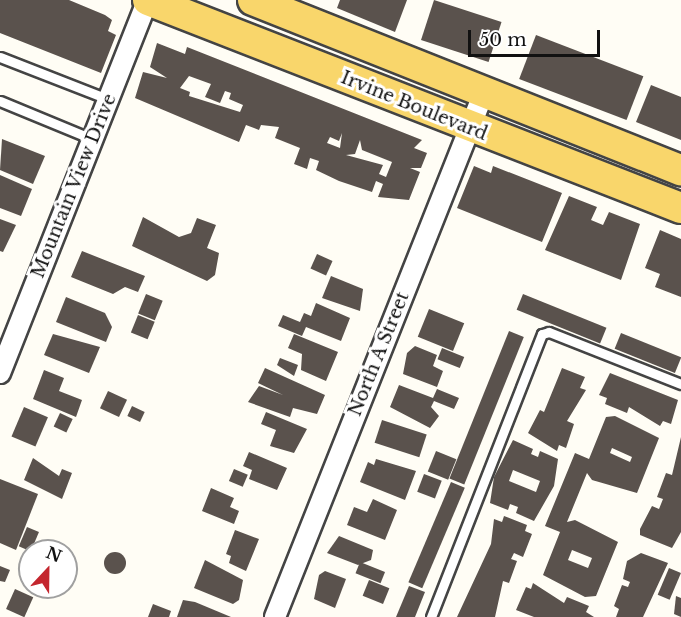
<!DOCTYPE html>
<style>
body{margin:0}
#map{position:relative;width:681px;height:617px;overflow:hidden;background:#fffdf5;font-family:"Libre Baskerville",serif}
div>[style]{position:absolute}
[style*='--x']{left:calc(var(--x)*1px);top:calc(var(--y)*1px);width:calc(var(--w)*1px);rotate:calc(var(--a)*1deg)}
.building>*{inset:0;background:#5a524d;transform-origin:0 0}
.round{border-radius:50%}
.roads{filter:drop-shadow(2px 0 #444) drop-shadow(-2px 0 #444) drop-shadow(0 2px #444) drop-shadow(0 -2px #444)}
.service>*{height:9px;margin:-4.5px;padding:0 4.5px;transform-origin:4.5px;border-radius:4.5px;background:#fff}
.minor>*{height:20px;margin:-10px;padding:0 10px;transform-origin:10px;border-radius:10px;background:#fff}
.primary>*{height:30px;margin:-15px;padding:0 15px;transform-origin:15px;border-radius:15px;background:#f9d66b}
span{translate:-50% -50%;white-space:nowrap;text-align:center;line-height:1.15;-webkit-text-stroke:6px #fff;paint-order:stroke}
.street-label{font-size:18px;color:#111}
.north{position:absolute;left:18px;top:539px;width:60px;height:60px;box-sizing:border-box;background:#fff;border:2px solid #a0a0a0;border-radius:50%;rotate:22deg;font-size:16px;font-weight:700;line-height:24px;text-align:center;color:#111}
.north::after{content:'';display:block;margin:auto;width:21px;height:27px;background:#c4262e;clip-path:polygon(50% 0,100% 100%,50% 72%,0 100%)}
.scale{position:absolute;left:468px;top:30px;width:132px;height:27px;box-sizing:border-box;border:3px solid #111;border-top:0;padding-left:8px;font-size:18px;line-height:21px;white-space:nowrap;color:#111;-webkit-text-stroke:4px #fff;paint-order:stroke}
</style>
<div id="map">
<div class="building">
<div style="clip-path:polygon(0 0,69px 0,105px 15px,112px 20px,108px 31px,116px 35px,101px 73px,0 33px)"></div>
<div style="clip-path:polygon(340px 0,407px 0,395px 32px,337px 8px)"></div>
<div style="left:434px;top:0;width:71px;height:42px;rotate:18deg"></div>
<div style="left:536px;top:35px;width:115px;height:47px;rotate:21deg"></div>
<div style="clip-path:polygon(evenodd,157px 43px,185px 54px,187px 47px,422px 140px,414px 148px,427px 153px,421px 168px,410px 168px,420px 172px,409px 200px,378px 197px,383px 184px,376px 181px,372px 192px,339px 181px,316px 170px,319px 161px,310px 158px,307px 169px,294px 164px,300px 148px,275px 138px,279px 127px,261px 125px,259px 130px,246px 125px,239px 142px,135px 98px,143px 72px,167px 78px,150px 67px,157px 43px,189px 76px,211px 84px,205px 97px,220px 103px,225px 91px,231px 93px,229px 99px,243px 105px,240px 112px,189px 96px,190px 92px,180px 88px,189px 76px,157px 43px,342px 133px,340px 148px,327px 143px,330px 137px,339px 141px,342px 133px,157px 43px,360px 140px,362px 150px,392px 162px,386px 177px,379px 174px,383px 165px,346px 155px,355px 154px,360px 140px)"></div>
<div style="clip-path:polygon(651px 85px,681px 97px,681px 140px,636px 122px)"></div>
<div style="clip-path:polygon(2px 139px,45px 156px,33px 184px,0 170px)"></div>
<div style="clip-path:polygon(474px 166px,491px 173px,493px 166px,562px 193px,542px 242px,457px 208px)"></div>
<div style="clip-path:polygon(0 175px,32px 189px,21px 216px,0 208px)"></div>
<div style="clip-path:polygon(569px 196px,597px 207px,591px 220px,603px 225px,609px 212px,640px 224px,621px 280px,545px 250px)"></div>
<div style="clip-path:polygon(143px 217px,179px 237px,191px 233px,197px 218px,216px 225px,207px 248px,219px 253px,215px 275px,207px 281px,132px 246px)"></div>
<div style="clip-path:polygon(0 219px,16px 225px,3px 252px,0 251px)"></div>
<div style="clip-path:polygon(660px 230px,681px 239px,681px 297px,655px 287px,660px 274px,645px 268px)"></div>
<div style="clip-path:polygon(82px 251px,145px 276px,138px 292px,125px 287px,113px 294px,71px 277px)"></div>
<div style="left:317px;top:254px;width:17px;height:16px;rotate:24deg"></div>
<div style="clip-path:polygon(331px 276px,363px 289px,360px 311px,322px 298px)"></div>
<div style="left:146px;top:294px;width:18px;height:21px;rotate:22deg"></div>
<div style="left:523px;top:294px;width:90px;height:17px;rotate:22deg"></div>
<div style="clip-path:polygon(66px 297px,105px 313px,112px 327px,106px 342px,56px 322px)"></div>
<div style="clip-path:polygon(316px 303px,350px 318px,341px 341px,306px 327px,302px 336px,278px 326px,283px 315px,300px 322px,304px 313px,311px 316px)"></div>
<div style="left:429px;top:309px;width:38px;height:30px;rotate:22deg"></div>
<div style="left:138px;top:315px;width:18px;height:19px;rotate:22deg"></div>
<div style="left:509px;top:331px;width:16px;height:159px;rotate:22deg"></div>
<div style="left:621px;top:333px;width:65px;height:17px;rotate:22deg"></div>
<div style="clip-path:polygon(53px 334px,100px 347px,89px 373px,44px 355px)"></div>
<div style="clip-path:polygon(294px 334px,338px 352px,326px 381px,301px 370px,302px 354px,288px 348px)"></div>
<div style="clip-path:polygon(415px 346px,437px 355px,433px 366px,443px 371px,437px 387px,403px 374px,407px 353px)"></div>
<div style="left:442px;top:348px;width:24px;height:12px;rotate:22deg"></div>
<div style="clip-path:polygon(280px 358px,298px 365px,294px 376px,277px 365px)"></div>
<div style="clip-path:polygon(265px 368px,325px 395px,317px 414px,293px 408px,290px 417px,248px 402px,259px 386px,283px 395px,258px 383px)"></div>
<div style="clip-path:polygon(562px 368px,585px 377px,580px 388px,586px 390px,567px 421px,574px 424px,566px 448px,559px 445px,557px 451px,528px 433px,540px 410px,544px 412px)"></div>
<div style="clip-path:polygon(44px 370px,64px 378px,59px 391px,82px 400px,76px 417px,33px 399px)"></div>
<div style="clip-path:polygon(610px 373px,678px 400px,671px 424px,663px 421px,660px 426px,629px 407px,627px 413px,605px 404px,607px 398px,599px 395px)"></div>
<div style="clip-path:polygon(399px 385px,433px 398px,437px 389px,459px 398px,454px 409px,434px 401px,431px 407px,439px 416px,430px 428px,390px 407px)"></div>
<div style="left:108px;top:391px;width:21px;height:19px;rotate:25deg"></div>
<div style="left:132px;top:406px;width:14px;height:11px;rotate:25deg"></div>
<div style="left:24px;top:407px;width:26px;height:32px;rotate:23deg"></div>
<div style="clip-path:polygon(266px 412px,307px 429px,294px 453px,270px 446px,276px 430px,261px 424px)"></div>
<div style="left:60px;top:413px;width:14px;height:15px;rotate:25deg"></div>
<div style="clip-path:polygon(evenodd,615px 416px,659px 438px,637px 493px,592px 480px,587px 473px,567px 522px,575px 520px,618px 542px,596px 596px,585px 597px,543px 575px,560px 532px,545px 526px,575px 453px,589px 459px,606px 417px,615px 416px,612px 448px,632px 457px,630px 462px,610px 453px,612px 448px,615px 416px,572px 550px,592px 558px,588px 568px,568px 560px,572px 550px)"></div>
<div style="left:382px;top:420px;width:47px;height:24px;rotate:18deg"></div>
<div style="clip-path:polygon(681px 437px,681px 532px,672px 548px,640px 535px,640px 529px,652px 506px,659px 509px,663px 499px,657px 497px,666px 473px,672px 475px)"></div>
<div style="clip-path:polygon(evenodd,513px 440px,533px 449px,531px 454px,538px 457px,540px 451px,558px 459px,554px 486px,534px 521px,516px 513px,518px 507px,510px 504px,508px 510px,490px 503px,494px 477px,513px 440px,513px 470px,540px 481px,536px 492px,509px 481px,513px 470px)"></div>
<div style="left:436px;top:451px;width:22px;height:22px;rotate:22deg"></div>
<div style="clip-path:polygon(249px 452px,287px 468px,277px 490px,249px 479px,252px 470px,243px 466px)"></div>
<div style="clip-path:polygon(33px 458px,59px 476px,62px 469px,72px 473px,62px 499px,24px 480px)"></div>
<div style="clip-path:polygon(376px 459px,416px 471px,405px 500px,360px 482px,368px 462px,374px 465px)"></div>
<div style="left:234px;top:469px;width:15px;height:13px;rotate:23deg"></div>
<div style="left:424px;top:474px;width:19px;height:19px;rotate:21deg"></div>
<div style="clip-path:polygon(0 479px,38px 494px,16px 550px,0 543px)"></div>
<div style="left:451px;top:482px;width:15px;height:109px;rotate:23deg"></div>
<div style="clip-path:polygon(211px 488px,234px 498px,230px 507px,239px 511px,234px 524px,202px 511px)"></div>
<div style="clip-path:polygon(373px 499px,397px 510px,385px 540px,347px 525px,354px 507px,367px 512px)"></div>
<div style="clip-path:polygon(504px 516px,527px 525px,525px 531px,532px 534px,523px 557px,514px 553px,511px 559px,517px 561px,509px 583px,503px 581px,495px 617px,457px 617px,491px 544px,494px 519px,502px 522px)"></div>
<div style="left:27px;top:527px;width:13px;height:21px;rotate:23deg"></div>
<div style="clip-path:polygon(235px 530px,259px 539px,246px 571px,229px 563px,231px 556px,226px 554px)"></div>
<div style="clip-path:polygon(339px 536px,373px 550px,371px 560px,358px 565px,327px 553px)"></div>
<div class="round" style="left:104px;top:552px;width:22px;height:22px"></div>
<div style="clip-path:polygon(641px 553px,668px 563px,643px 617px,616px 617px,619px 609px,614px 606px,622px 585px,628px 587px,630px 582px,623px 579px,627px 561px)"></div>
<div style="clip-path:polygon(205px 560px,243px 580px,239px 600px,233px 604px,194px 588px)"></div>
<div style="left:360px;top:562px;width:27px;height:12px;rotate:22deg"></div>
<div style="clip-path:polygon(0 566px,10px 570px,5px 582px,0 581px)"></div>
<div style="left:669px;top:568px;width:13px;height:29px;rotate:23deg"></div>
<div style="clip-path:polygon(325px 571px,346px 579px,335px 608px,314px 599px,319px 575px)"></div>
<div style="left:369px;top:580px;width:22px;height:17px;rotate:22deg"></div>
<div style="clip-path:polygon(533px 583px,564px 603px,567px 597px,589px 606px,586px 612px,594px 617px,534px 617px,516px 610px,526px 587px,531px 589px)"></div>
<div style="clip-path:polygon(409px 586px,425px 592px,415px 617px,396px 617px)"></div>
<div style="left:15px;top:589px;width:20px;height:22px;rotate:24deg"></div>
<div style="clip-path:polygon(676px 596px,681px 598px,681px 617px,674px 614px)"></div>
<div style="clip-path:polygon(183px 600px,195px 602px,231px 617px,177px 617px)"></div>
<div style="clip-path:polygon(153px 604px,171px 611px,169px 617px,148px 617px)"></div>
</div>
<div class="roads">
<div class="service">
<div style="--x:0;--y:57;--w:116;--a:21.3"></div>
<div style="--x:0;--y:101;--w:100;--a:22.4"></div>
<div style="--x:431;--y:617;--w:304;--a:-68.6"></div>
<div style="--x:542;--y:334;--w:7;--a:-16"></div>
<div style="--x:549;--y:332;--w:142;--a:21.5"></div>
</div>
<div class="minor">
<div style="--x:0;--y:373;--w:401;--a:-68.4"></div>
<div style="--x:275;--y:617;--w:565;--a:-68.29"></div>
</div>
<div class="primary">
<div style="--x:148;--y:0;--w:572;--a:21.32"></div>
<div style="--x:253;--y:0;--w:461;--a:21.7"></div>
</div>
</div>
<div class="street-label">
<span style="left:414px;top:106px;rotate:22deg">Irvine Boulevard</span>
<span style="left:74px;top:186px;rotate:-68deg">Mountain View Drive</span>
<span style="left:379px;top:354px;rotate:-68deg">North A Street</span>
</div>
<div class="north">N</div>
<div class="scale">50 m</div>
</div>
